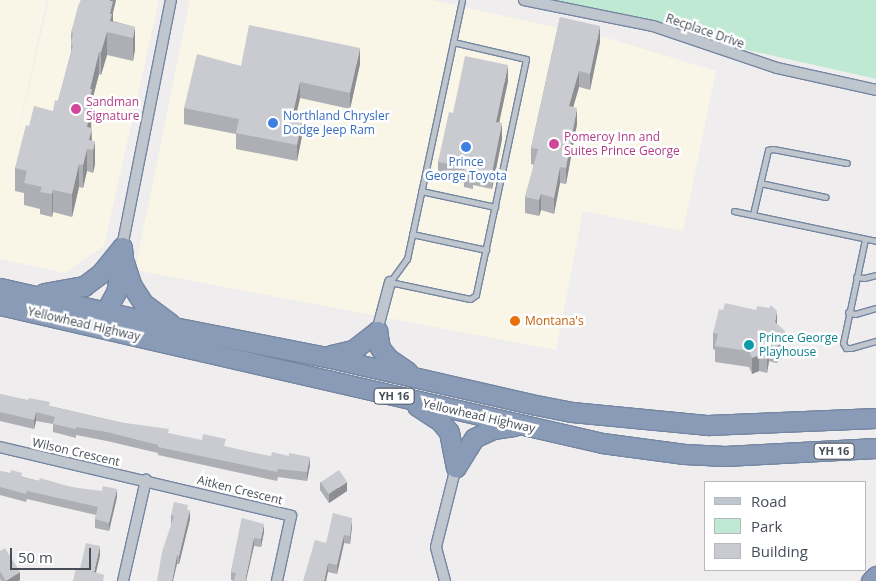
<!DOCTYPE html>
<style>
body{margin:0}
#map{position:relative;width:876px;height:581px;overflow:hidden;background:#efeded;font-family:"Open Sans",sans-serif}
div>[style]{position:absolute}
[style*='--x']{left:calc(var(--x)*1px);top:calc(var(--y)*1px);width:calc(var(--w)*1px);rotate:calc(var(--a)*1deg)}
.commercial>*{inset:0;background:#f9f6e7}
.green>*{inset:0;background:#bfe9d3}
.roads{filter:drop-shadow(1px 0 #7586a2) drop-shadow(-1px 0 #7586a2) drop-shadow(0 1px #7586a2) drop-shadow(0 -1px #7586a2)}
.lane>*{height:5px;margin:-2.5px;padding:0 2.5px;transform-origin:2.5px;border-radius:2.5px;background:#bfc6cd}
.street>*{height:10px;margin:-5px;padding:0 5px;transform-origin:5px;border-radius:5px;background:#bfc6cd}
.highway>*{height:19px;margin:-9.5px;padding:0 9.5px;transform-origin:9.5px;border-radius:9.5px;background:#899bb6}
.wall>*{inset:0;background:#aeafb4}
.shaded-wall>*{inset:0;background:#8d8e92}
.building>*{inset:0;background:#cacbd1;transform-origin:0 0}
.dots>*{width:14px;height:14px;translate:-50% -50%;box-sizing:border-box;border:2px solid #fff;border-radius:50%}
span{translate:-50% -50%;white-space:nowrap;text-align:center;line-height:1.15;-webkit-text-stroke:5px #fff;paint-order:stroke}
.shield-label span{padding:1px 4px;background:#fff;border:1px solid;border-radius:4px;-webkit-text-stroke-width:0}
.shield-label{font-size:11px;color:#474e58;font-weight:700}
.street-label{font-size:12px;color:#474e58}
.hotel-label{font-size:12px;color:#b23c85}
.left{translate:0 -50%;text-align:left}
.shop-label{font-size:12px;color:#366cbe}
.food-label{font-size:12px;color:#c56008}
.culture-label{font-size:12px;color:#0d838f}
.legend{position:absolute;left:704px;top:481px;width:162px;height:90px;box-sizing:border-box;background:#fff;border:1px solid #b5b8bc;margin:0;padding:6px 9px;list-style:none;font-size:15px;color:#474e58}
.legend li{display:flex;align-items:center;gap:10px;height:25px}
.legend b{width:25px;border:1px solid #b5b8bc}
.scale{position:absolute;left:10px;top:548px;width:81px;height:22px;box-sizing:border-box;border:2px solid #474e58;border-top:0;padding-left:6px;font-size:15px;line-height:18px;white-space:nowrap;color:#474e58;-webkit-text-stroke:4px #fff;paint-order:stroke}
</style>
<div id="map">
<div class="commercial">
<div style="clip-path:polygon(0 0,47px 0,10px 169px,49px 0,159px 0,104px 246px,65px 273px,0 259px)"></div>
<div style="clip-path:polygon(190px 0,432px 0,614px 40px,716px 71px,683px 231px,583px 211px,556px 350px,135px 270px)"></div>
</div>
<div class="green">
<div style="clip-path:polygon(525px 0,876px 0,876px 79px,868px 77px)"></div>
</div>
<div class="roads">
<div class="lane">
<div style="--x:453;--y:42;--w:75;--a:13.1"></div>
<div style="--x:526;--y:59;--w:241;--a:102"></div>
<div style="--x:476;--y:295;--w:7;--a:146"></div>
<div style="--x:470;--y:299;--w:82;--a:-168"></div>
<div style="--x:390;--y:282;--w:29;--a:-54"></div>
<div style="--x:407;--y:259;--w:265;--a:-78"></div>
<div style="--x:760;--y:183;--w:67;--a:12"></div>
<div style="--x:421;--y:191;--w:76;--a:12.2"></div>
<div style="--x:734;--y:211;--w:145;--a:11.9"></div>
<div style="--x:753;--y:214;--w:66;--a:-76.8"></div>
<div style="--x:768;--y:150;--w:5;--a:-11"></div>
<div style="--x:773;--y:149;--w:75;--a:10.7"></div>
<div style="--x:412;--y:234;--w:76;--a:12.2"></div>
<div style="--x:865;--y:239;--w:106;--a:101.9"></div>
<div style="--x:843;--y:343;--w:6;--a:59"></div>
<div style="--x:846;--y:348;--w:5;--a:0"></div>
<div style="--x:851;--y:348;--w:26;--a:-16"></div>
<div style="--x:856;--y:277;--w:8;--a:7"></div>
<div style="--x:864;--y:278;--w:12;--a:-14"></div>
<div style="--x:848;--y:312;--w:7;--a:16"></div>
<div style="--x:855;--y:314;--w:22;--a:-16"></div>
</div>
<div class="street">
<div style="--x:524;--y:0;--w:132;--a:11.4"></div>
<div style="--x:653;--y:26;--w:131;--a:18.7"></div>
<div style="--x:777;--y:68;--w:101;--a:12.5"></div>
<div style="--x:122;--y:247;--w:252;--a:-78.8"></div>
<div style="--x:377;--y:331;--w:51;--a:-75.1"></div>
<div style="--x:0;--y:447;--w:299;--a:13.3"></div>
<div style="--x:291;--y:516;--w:66;--a:102.2"></div>
<div style="--x:123;--y:581;--w:104;--a:-77.2"></div>
<div style="--x:445;--y:581;--w:35;--a:-105"></div>
<div style="--x:436;--y:547;--w:82;--a:-76"></div>
</div>
<div class="highway">
<div style="--x:124;--y:262;--w:25;--a:72"></div>
<div style="--x:132;--y:286;--w:20;--a:57"></div>
<div style="--x:143;--y:303;--w:34;--a:37"></div>
<div style="--x:0;--y:288;--w:182;--a:12.7"></div>
<div style="--x:178;--y:328;--w:151;--a:11.1"></div>
<div style="--x:326;--y:357;--w:215;--a:12.9"></div>
<div style="--x:536;--y:405;--w:37;--a:11"></div>
<div style="--x:572;--y:412;--w:137;--a:5.5"></div>
<div style="--x:708;--y:425;--w:168;--a:-2.4"></div>
<div style="--x:44;--y:293;--w:41;--a:-9.9"></div>
<div style="--x:84;--y:286;--w:21;--a:-37"></div>
<div style="--x:101;--y:273;--w:33;--a:-51"></div>
<div style="--x:0;--y:305;--w:618;--a:12.91"></div>
<div style="--x:602;--y:443;--w:83;--a:7.6"></div>
<div style="--x:684;--y:454;--w:41;--a:2.8"></div>
<div style="--x:725;--y:456;--w:151;--a:-3"></div>
<div style="--x:95;--y:317;--w:11;--a:-27"></div>
<div style="--x:105;--y:312;--w:23;--a:-61"></div>
<div style="--x:116;--y:292;--w:34;--a:-78"></div>
<div style="--x:123;--y:259;--w:12;--a:-95"></div>
<div style="--x:377;--y:331;--w:17;--a:80"></div>
<div style="--x:380;--y:348;--w:14;--a:51"></div>
<div style="--x:389;--y:359;--w:22;--a:34"></div>
<div style="--x:331;--y:355;--w:23;--a:-13"></div>
<div style="--x:353;--y:350;--w:31;--a:-38"></div>
<div style="--x:417;--y:406;--w:27;--a:33"></div>
<div style="--x:440;--y:421;--w:14;--a:51"></div>
<div style="--x:449;--y:432;--w:36;--a:79"></div>
<div style="--x:456;--y:467;--w:34;--a:-58"></div>
<div style="--x:474;--y:438;--w:21;--a:-25"></div>
<div style="--x:493;--y:429;--w:21;--a:-8"></div>
<div style="--x:871;--y:581;--w:7;--a:-45"></div>
</div>
</div>
<div class="wall">
<div style="clip-path:polygon(81px 0,116px 0,113px 12px,113px 21px,135px 27px,135px 49px,133px 61px,107px 55px,101px 75px,99px 74px,92px 101px,91px 128px,92px 141px,95px 164px,93px 173px,87px 171px,83px 188px,79px 187px,72px 217px,53px 212px,52px 217px,40px 214px,40px 209px,24px 205px,24px 193px,15px 191px,15px 168px,29px 126px,53px 111px,58px 101px,71px 52px,71px 33px)"></div>
<div style="clip-path:polygon(560px 17px,600px 42px,590px 90px,579px 87px,573px 107px,577px 124px,566px 184px,560px 183px,554px 214px,541px 210px,539px 216px,525px 213px,525px 197px,534px 165px,531px 164px,531px 148px)"></div>
<div style="clip-path:polygon(360px 64px,350px 109px,300px 98px,296px 114px,303px 131px,297px 161px,236px 149px,236px 134px,184px 124px,184px 108px,241px 66px)"></div>
<div style="clip-path:polygon(508px 81px,499px 122px,502px 139px,492px 189px,473px 185px,473px 189px,464px 187px,464px 183px,438px 178px,438px 162px,453px 113px)"></div>
<div style="clip-path:polygon(723px 310px,756px 310px,777px 324px,785px 347px,784px 357px,776px 363px,769px 361px,767px 373px,759px 371px,752px 374px,749px 367px,715px 362px,715px 350px,713px 349px,713px 333px)"></div>
<div style="clip-path:polygon(0 394px,50px 406px,226px 447px,310px 465px,307px 481px,278px 477px,277px 481px,158px 455px,158px 453px,107px 441px,76px 435px,76px 438px,53px 432px,53px 424px,36px 421px,34px 429px,0 421px)"></div>
<div style="clip-path:polygon(0 471px,39px 481px,71px 487px,117px 497px,109px 531px,95px 528px,95px 519px,96px 515px,27px 499px,26px 502px,0 495px)"></div>
<div style="clip-path:polygon(320px 482px,347px 491px,329px 503px,320px 490px)"></div>
<div style="clip-path:polygon(188px 510px,190px 519px,179px 564px,177px 564px,171px 523px,171px 515px)"></div>
<div style="clip-path:polygon(242px 518px,264px 532px,261px 547px,254px 546px,234px 581px,231px 580px,231px 572px)"></div>
<div style="clip-path:polygon(352px 526px,350px 544px,344px 543px,337px 574px,328px 572px,326px 543px)"></div>
<div style="clip-path:polygon(0 551px,20px 580px,18px 581px,1px 581px,0 579px)"></div>
</div>
<div class="shaded-wall">
<div style="clip-path:polygon(110px 0,116px 0,113px 12px,113px 24px,110px 33px)"></div>
<div style="clip-path:polygon(600px 26px,600px 42px,590px 90px,590px 74px)"></div>
<div style="clip-path:polygon(135px 27px,135px 49px,133px 61px,133px 38px)"></div>
<div style="clip-path:polygon(107px 32px,107px 55px,101px 75px,101px 52px)"></div>
<div style="clip-path:polygon(360px 48px,360px 64px,350px 109px,350px 93px)"></div>
<div style="clip-path:polygon(99px 52px,99px 74px,92px 101px,92px 112px,91px 118px,92px 150px,89px 149px,87px 127px,90px 89px)"></div>
<div style="clip-path:polygon(508px 65px,508px 81px,496px 138px,496px 122px)"></div>
<div style="clip-path:polygon(579px 71px,579px 87px,569px 122px,569px 106px)"></div>
<div style="clip-path:polygon(300px 82px,300px 98px,293px 129px,293px 113px)"></div>
<div style="clip-path:polygon(577px 108px,577px 124px,566px 184px,566px 168px)"></div>
<div style="clip-path:polygon(303px 115px,303px 131px,297px 161px,297px 145px)"></div>
<div style="clip-path:polygon(502px 123px,502px 139px,492px 189px,492px 173px)"></div>
<div style="clip-path:polygon(95px 141px,95px 164px,93px 173px,93px 150px)"></div>
<div style="clip-path:polygon(87px 149px,87px 171px,83px 188px,83px 165px)"></div>
<div style="clip-path:polygon(79px 164px,79px 187px,72px 217px,72px 194px)"></div>
<div style="clip-path:polygon(560px 167px,560px 183px,554px 214px,554px 198px)"></div>
<div style="clip-path:polygon(53px 190px,53px 212px,52px 217px,52px 194px)"></div>
<div style="clip-path:polygon(541px 194px,541px 210px,539px 216px,539px 200px)"></div>
<div style="clip-path:polygon(777px 311px,777px 327px,775px 322px)"></div>
<div style="clip-path:polygon(785px 331px,784px 357px,776px 363px,776px 347px)"></div>
<div style="clip-path:polygon(769px 345px,769px 361px,767px 373px,767px 357px)"></div>
<div style="clip-path:polygon(759px 355px,759px 371px,752px 374px,752px 358px)"></div>
<div style="clip-path:polygon(36px 412px,36px 421px,34px 429px,34px 420px)"></div>
<div style="clip-path:polygon(310px 457px,310px 465px,307px 481px,307px 472px)"></div>
<div style="clip-path:polygon(347px 482px,347px 491px,329px 503px,329px 494px)"></div>
<div style="clip-path:polygon(117px 489px,117px 497px,109px 531px,109px 523px)"></div>
<div style="clip-path:polygon(190px 510px,190px 519px,179px 564px,179px 556px)"></div>
<div style="clip-path:polygon(352px 518px,352px 526px,350px 544px,350px 536px)"></div>
<div style="clip-path:polygon(264px 524px,264px 532px,261px 547px,261px 539px)"></div>
<div style="clip-path:polygon(344px 535px,344px 543px,337px 574px,337px 565px)"></div>
<div style="clip-path:polygon(254px 538px,254px 546px,246px 581px,245px 581px)"></div>
<div style="clip-path:polygon(100px 546px,100px 556px,94px 581px,94px 572px)"></div>
<div style="clip-path:polygon(177px 555px,177px 564px,173px 581px,172px 581px)"></div>
<div style="clip-path:polygon(328px 563px,328px 572px,326px 581px,324px 581px)"></div>
<div style="clip-path:polygon(20px 572px,20px 580px,18px 581px,6px 581px)"></div>
</div>
<div class="building">
<div style="clip-path:polygon(81px 0,110px 0,110px 1px,113px 1px,110px 14px,112px 14px,110px 21px,135px 27px,133px 38px,107px 32px,101px 52px,99px 52px,90px 89px,92px 89px,88px 107px,91px 108px,87px 127px,92px 128px,89px 140px,95px 141px,93px 150px,87px 149px,83px 165px,79px 164px,72px 194px,53px 190px,52px 194px,40px 192px,42px 187px,24px 183px,27px 171px,15px 168px,26px 125px,29px 126px,34px 106px,53px 111px,55px 100px,58px 101px,73px 45px,71px 44px,73px 33px,71px 33px,78px 6px)"></div>
<div style="clip-path:polygon(560px 17px,600px 26px,590px 74px,579px 71px,569px 106px,577px 108px,566px 168px,560px 167px,554px 198px,541px 194px,539px 200px,525px 197px,538px 149px,531px 148px)"></div>
<div style="clip-path:polygon(249px 25px,360px 48px,350px 93px,300px 82px,293px 113px,303px 115px,297px 145px,236px 133px,239px 119px,184px 108px,197px 54px,241px 66px)"></div>
<div style="clip-path:polygon(465px 56px,508px 65px,496px 122px,502px 123px,492px 173px,473px 169px,473px 173px,464px 171px,464px 167px,438px 162px,449px 112px,453px 113px)"></div>
<div style="clip-path:polygon(725px 303px,756px 310px,757px 306px,769px 308px,771px 305px,777px 311px,775px 322px,785px 331px,784px 341px,776px 347px,769px 345px,767px 357px,759px 355px,752px 358px,749px 351px,715px 346px,718px 334px,713px 333px,719px 309px,723px 310px)"></div>
<div style="clip-path:polygon(0 394px,28px 400px,29px 398px,50px 402px,49px 406px,118px 422px,169px 429px,168px 433px,202px 440px,203px 434px,226px 439px,224px 446px,258px 454px,271px 456px,272px 452px,289px 456px,289px 453px,310px 457px,307px 472px,278px 469px,277px 472px,158px 447px,158px 445px,107px 432px,76px 427px,76px 429px,53px 424px,55px 417px,36px 412px,34px 420px,0 412px)"></div>
<div style="clip-path:polygon(11px 470px,22px 473px,21px 477px,39px 481px,40px 478px,71px 487px,102px 491px,103px 486px,117px 489px,109px 523px,95px 519px,98px 507px,27px 491px,26px 494px,0 487px,0 471px,10px 473px)"></div>
<div style="left:339px;top:470px;width:14px;height:22px;rotate:56deg"></div>
<div style="clip-path:polygon(174px 502px,188px 505px,187px 510px,190px 510px,179px 556px,177px 555px,172px 581px,157px 581px,162px 552px,174px 516px,171px 515px)"></div>
<div style="clip-path:polygon(333px 513px,352px 518px,350px 536px,344px 535px,337px 565px,328px 563px,324px 581px,303px 581px,315px 540px,326px 543px)"></div>
<div style="clip-path:polygon(242px 518px,264px 524px,261px 539px,254px 538px,245px 580px,249px 581px,234px 581px,236px 573px,231px 572px)"></div>
<div style="clip-path:polygon(86px 543px,100px 546px,94px 572px,104px 575px,103px 581px,73px 581px,76px 568px,80px 569px)"></div>
<div style="clip-path:polygon(5px 548px,20px 572px,6px 581px,0 571px,0 551px)"></div>
</div>
<div class="dots">
<div style="left:76px;top:109px;background:#d1479c"></div>
<div style="left:273px;top:123px;background:#3f7fe0"></div>
<div style="left:554px;top:144px;background:#d1479c"></div>
<div style="left:466px;top:147px;background:#3f7fe0"></div>
<div style="left:515px;top:321px;background:#e8710a"></div>
<div style="left:749px;top:345px;background:#0f9aa8"></div>
</div>
<div class="shield-label">
<span style="left:394px;top:396px">YH 16</span>
<span style="left:834px;top:451px">YH 16</span>
</div>
<div class="street-label">
<span style="left:705px;top:31px;rotate:19deg">Recplace Drive</span>
<span style="left:84px;top:324px;rotate:13deg">Yellowhead Highway</span>
<span style="left:479px;top:416px;rotate:13deg">Yellowhead Highway</span>
<span style="left:76px;top:452px;rotate:13deg">Wilson Crescent</span>
<span style="left:240px;top:490px;rotate:14deg">Aitken Crescent</span>
</div>
<div class="hotel-label">
<span class="left" style="left:86px;top:109px">Sandman<br>Signature</span>
<span class="left" style="left:564px;top:144px">Pomeroy Inn and<br>Suites Prince George</span>
</div>
<div class="shop-label">
<span class="left" style="left:283px;top:123px">Northland Chrysler<br>Dodge Jeep Ram</span>
<span style="left:466px;top:169px">Prince<br>George Toyota</span>
</div>
<div class="food-label">
<span class="left" style="left:525px;top:321px">Montana's</span>
</div>
<div class="culture-label">
<span class="left" style="left:759px;top:345px">Prince George<br>Playhouse</span>
</div>
<ul class="legend">
<li><b style="height:6px;background:#bfc6cd"></b>Road</li>
<li><b style="height:14px;background:#bfe9d3"></b>Park</li>
<li><b style="height:14px;background:#cacbd1"></b>Building</li>
</ul>
<div class="scale">50 m</div>
</div>
